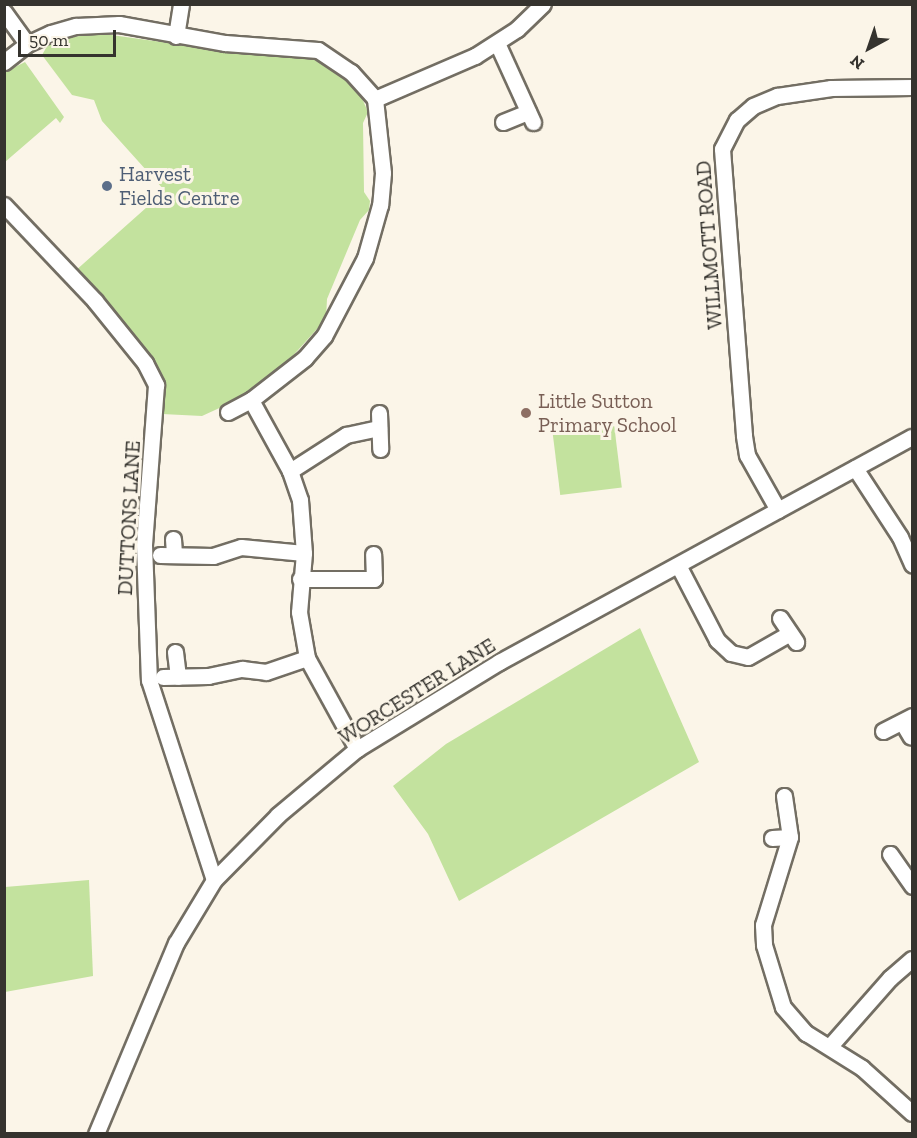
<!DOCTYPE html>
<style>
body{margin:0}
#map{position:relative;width:917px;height:1138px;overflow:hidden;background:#fbf5e8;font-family:"Zilla Slab",serif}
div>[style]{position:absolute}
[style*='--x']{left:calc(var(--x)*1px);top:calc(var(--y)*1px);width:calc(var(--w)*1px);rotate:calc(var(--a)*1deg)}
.green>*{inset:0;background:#c3e29e;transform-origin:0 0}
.roads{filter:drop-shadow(2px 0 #736e63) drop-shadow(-2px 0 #736e63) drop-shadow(0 2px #736e63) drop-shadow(0 -2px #736e63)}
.minor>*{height:15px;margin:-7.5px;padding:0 7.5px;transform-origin:7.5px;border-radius:7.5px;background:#fff}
.dots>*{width:16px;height:16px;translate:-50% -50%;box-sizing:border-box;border:3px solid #fbf5e8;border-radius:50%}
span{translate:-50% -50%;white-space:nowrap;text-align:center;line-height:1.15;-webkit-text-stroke:6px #fbf5e8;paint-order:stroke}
.service-label{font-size:21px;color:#4e5e75}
.left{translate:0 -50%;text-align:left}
.street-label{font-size:21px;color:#35332e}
.education-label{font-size:21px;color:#785e54}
.frame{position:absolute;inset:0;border:6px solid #35332e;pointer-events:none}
.north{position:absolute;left:839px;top:18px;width:60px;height:60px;-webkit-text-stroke:4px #fbf5e8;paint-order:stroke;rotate:220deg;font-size:16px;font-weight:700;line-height:24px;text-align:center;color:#35332e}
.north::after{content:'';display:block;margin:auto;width:21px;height:27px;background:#35332e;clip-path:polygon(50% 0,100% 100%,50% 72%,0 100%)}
.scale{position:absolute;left:18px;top:30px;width:98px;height:27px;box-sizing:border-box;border:3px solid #35332e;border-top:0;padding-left:8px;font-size:18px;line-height:21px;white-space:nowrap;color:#35332e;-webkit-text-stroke:4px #fbf5e8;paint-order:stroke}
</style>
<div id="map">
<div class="green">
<div style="clip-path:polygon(97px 33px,219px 50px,302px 54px,324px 62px,342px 76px,361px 96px,368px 112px,363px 123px,364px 192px,370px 201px,369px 210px,360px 220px,327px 299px,326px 319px,281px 369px,239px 399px,202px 416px,162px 414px,165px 393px,153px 366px,74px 272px,165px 191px,102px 121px,94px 100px,72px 95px,42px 55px,50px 41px)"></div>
<div style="clip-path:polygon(25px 62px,64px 117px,60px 123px,56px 118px,5px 162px,5px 72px)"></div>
<div style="left:614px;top:424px;width:64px;height:62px;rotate:83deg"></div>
<div style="clip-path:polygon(640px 628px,699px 762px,459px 901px,428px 834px,393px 786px,446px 744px)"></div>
<div style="clip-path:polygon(89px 880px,93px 976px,5px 992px,5px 887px)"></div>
</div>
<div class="roads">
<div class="minor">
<div style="--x:4;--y:12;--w:39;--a:54"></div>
<div style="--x:176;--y:36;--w:32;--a:-81"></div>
<div style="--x:497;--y:43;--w:87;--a:65.5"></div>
<div style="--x:4;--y:62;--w:29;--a:-38"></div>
<div style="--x:27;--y:44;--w:26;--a:-25"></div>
<div style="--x:51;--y:33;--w:26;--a:-16"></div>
<div style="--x:76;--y:26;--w:43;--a:-2.7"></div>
<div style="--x:119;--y:24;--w:108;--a:10.2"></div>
<div style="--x:225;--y:43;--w:93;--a:4.3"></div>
<div style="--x:318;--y:50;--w:40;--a:34"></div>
<div style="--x:351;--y:72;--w:36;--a:48"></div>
<div style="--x:375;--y:99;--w:74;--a:83.8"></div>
<div style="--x:383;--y:173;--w:32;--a:95"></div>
<div style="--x:380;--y:205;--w:55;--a:105.8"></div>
<div style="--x:365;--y:258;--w:88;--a:117.7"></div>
<div style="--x:324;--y:336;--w:29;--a:131"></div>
<div style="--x:305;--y:358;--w:68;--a:142.1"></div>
<div style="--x:251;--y:400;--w:81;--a:61.2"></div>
<div style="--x:290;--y:471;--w:31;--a:71"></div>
<div style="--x:300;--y:500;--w:53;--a:85.7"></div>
<div style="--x:304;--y:553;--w:59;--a:94.8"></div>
<div style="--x:299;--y:612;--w:47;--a:80.1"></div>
<div style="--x:307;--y:658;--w:104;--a:61.2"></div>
<div style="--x:375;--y:99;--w:109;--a:-23.3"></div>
<div style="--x:475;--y:56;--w:50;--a:-32.7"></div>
<div style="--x:517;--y:29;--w:36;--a:-44"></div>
<div style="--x:503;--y:122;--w:27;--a:-22"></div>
<div style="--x:4;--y:205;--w:132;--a:46.5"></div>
<div style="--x:95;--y:301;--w:80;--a:51.1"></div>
<div style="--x:145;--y:363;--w:25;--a:63"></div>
<div style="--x:156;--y:385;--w:160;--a:94.3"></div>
<div style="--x:144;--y:545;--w:135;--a:87.9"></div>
<div style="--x:149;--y:680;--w:210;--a:72"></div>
<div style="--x:228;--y:412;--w:26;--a:-28"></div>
<div style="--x:379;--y:413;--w:36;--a:88"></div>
<div style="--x:855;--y:468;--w:82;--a:56.9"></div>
<div style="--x:900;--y:537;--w:30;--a:66"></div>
<div style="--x:290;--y:471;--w:67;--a:-32.7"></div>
<div style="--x:346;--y:435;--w:34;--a:-12"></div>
<div style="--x:778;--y:510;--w:63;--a:-119.4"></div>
<div style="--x:747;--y:455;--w:20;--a:-99"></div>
<div style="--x:744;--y:435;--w:287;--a:-94.4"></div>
<div style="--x:722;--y:149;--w:33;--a:-63"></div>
<div style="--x:737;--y:120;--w:21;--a:-41"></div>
<div style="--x:753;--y:106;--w:26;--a:-23"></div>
<div style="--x:777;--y:96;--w:55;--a:-8.4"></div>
<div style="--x:831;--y:88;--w:81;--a:-0.7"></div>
<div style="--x:173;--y:539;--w:16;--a:86"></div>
<div style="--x:160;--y:555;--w:53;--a:1.1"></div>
<div style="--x:213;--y:556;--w:29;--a:-18"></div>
<div style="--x:241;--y:547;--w:63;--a:5.4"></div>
<div style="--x:678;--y:565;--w:85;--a:62.5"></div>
<div style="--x:717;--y:640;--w:19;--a:43"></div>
<div style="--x:731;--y:653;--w:17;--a:13"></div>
<div style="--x:748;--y:657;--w:48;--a:-29.7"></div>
<div style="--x:300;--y:579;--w:74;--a:0"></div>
<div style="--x:374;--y:579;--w:25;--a:-92"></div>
<div style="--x:780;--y:618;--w:29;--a:56"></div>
<div style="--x:175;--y:652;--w:25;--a:83"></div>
<div style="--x:163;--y:677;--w:45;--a:-1.3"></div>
<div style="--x:208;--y:676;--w:35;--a:-12"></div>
<div style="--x:242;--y:669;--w:24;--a:7"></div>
<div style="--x:266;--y:672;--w:43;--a:-18.9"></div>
<div style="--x:902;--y:722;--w:17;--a:59"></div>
<div style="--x:883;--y:731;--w:33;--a:-27"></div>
<div style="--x:784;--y:796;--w:41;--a:81.7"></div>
<div style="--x:790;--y:837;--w:92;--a:107.1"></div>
<div style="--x:763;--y:925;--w:20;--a:87"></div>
<div style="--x:764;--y:945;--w:65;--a:73"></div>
<div style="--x:783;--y:1007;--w:35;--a:49"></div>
<div style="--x:806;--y:1033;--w:66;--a:32"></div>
<div style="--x:862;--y:1068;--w:67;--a:42"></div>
<div style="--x:772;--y:838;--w:18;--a:-3"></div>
<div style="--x:890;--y:854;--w:39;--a:55"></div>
<div style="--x:830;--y:1046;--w:91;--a:-48.6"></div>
<div style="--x:890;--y:978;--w:29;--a:-41"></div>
<div style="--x:96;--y:1134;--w:207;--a:-67.3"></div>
<div style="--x:176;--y:943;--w:74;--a:-58.9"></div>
<div style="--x:214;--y:880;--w:91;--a:-45.4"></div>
<div style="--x:278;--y:815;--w:103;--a:-39.9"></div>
<div style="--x:357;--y:749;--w:167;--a:-31.5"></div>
<div style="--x:499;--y:662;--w:470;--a:-28.6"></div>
</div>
</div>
<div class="dots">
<div style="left:107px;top:186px;background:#5c6f8a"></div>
<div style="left:526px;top:413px;background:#8d6e63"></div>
</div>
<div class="service-label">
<span class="left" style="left:119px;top:186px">Harvest<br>Fields Centre</span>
</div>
<div class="street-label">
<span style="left:709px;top:245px;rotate:-94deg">WILLMOTT ROAD</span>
<span style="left:129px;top:518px;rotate:-87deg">DUTTONS LANE</span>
<span style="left:417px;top:691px;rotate:-32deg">WORCESTER LANE</span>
</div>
<div class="education-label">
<span class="left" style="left:538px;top:413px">Little Sutton<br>Primary School</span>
</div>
<div class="frame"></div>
<div class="north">N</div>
<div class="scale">50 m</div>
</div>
